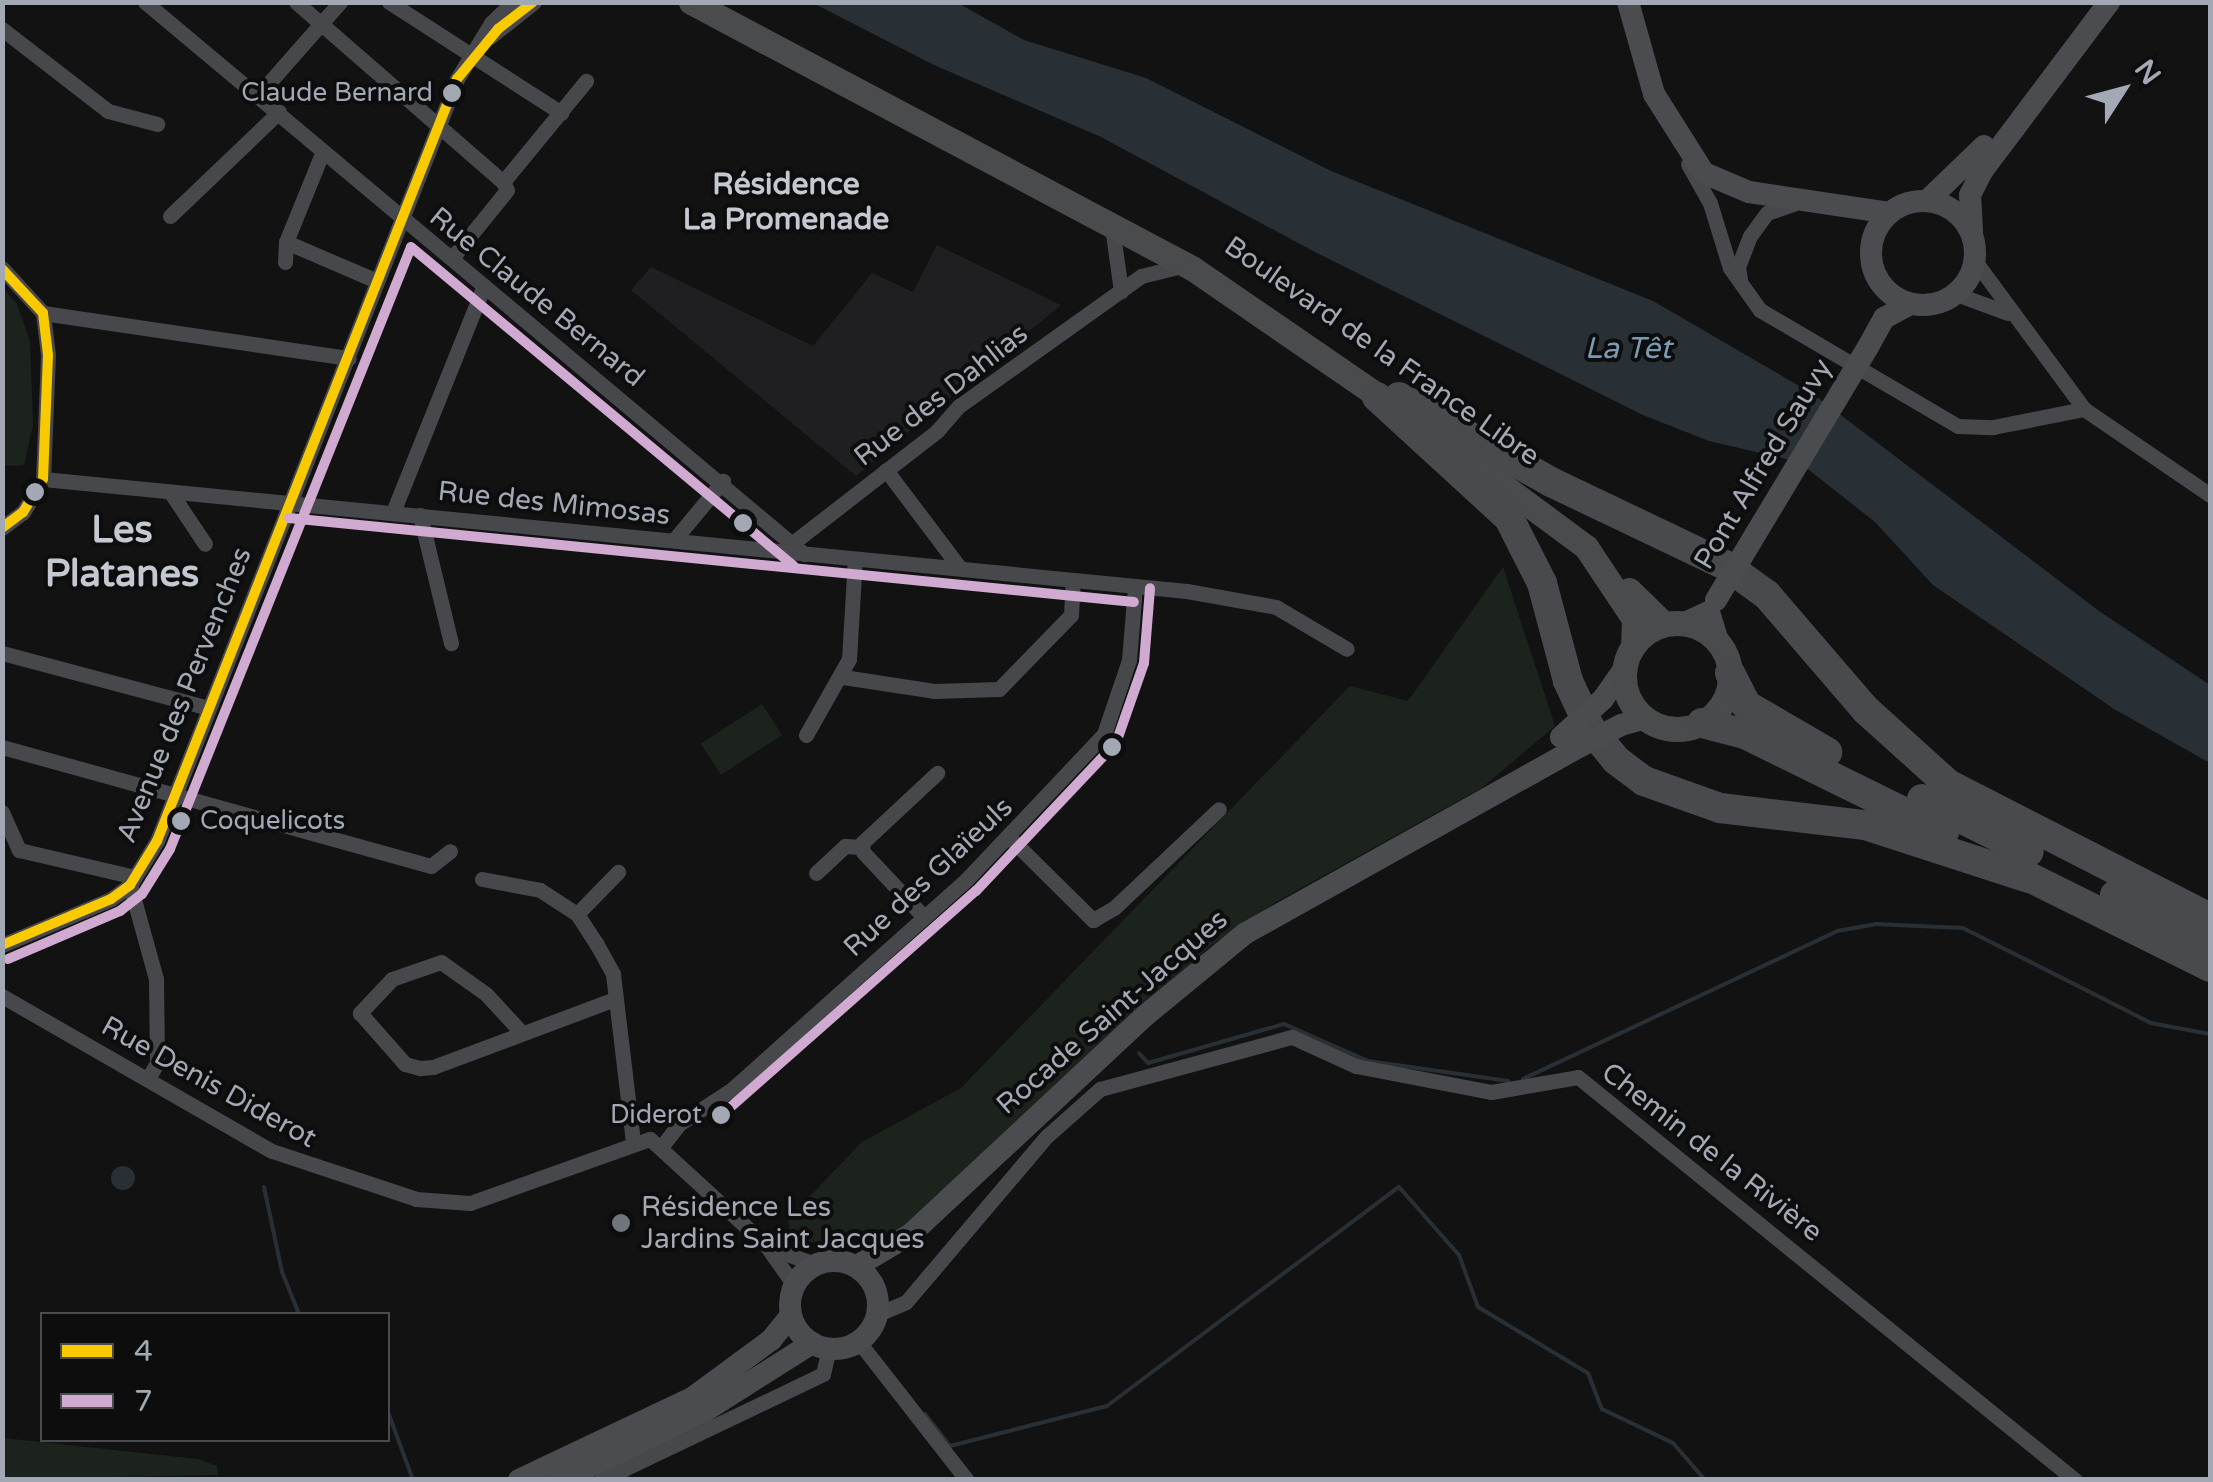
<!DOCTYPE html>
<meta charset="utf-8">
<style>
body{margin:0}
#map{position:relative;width:2213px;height:1482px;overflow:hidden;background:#121213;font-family:"Varela Round",sans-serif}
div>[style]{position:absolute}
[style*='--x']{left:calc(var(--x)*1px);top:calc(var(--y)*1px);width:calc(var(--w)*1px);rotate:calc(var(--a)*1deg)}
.built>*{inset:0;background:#1f1f21}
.green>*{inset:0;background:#1c231d;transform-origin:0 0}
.water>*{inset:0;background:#283036}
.round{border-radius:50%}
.stream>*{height:4px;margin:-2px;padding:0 2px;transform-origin:2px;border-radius:2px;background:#283036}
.street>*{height:15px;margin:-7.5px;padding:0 7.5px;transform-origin:7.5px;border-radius:7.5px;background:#47484b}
.secondary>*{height:22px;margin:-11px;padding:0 11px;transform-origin:11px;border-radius:11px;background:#4b4c4f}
.secondary>.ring{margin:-11px;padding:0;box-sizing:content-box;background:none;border:22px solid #4b4c4f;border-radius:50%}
.primary>*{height:25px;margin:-12.5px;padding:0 12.5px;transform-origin:12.5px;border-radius:12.5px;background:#494b4d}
.primary>.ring{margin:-12.5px;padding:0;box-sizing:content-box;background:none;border:25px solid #494b4d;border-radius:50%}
.highway>*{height:30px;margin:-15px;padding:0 15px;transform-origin:15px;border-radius:15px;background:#494a4d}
.secondary-bridge>*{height:22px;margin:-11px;padding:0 11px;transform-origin:11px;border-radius:11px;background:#4b4c4f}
.bus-1>*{height:10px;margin:-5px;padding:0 5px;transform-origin:5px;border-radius:5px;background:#faca00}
.bus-2>*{height:10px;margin:-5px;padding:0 5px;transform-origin:5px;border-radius:5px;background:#d0aad0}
.dots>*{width:28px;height:28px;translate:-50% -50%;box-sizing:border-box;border:5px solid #0d0d0e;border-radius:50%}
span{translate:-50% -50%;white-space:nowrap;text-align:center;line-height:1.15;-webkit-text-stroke:8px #0d0d0e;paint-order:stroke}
.bus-label{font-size:26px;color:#a3a9b4}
.right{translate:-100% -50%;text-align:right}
.left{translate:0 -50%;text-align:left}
.street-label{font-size:28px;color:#a3a9b4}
.poi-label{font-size:28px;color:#a3a9b4}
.neighbourhood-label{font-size:30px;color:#c4c8d0;font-weight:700}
.water-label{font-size:30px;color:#799ab0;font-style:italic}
.district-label{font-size:38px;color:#c4c8d0;font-weight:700}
.frame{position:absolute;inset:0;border:5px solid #a3a9b4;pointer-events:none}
.legend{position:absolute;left:40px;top:1312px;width:350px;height:130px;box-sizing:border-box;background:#0d0d0e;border:2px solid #494b50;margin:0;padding:12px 18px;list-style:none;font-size:30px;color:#a3a9b4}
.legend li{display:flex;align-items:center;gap:20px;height:50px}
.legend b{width:50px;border:2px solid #494b50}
.north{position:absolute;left:2073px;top:40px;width:100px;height:100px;-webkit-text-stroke:8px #0d0d0e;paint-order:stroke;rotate:54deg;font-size:28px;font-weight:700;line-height:40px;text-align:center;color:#a3a9b4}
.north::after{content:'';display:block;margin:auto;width:35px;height:45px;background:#a3a9b4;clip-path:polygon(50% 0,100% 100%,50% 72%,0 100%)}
</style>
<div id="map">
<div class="built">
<div style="clip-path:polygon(937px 245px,1061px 305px,856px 476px,631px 290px,651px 267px,813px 346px,872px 273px,913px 292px)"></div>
</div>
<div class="green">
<div style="clip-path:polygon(3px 289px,16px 302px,30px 341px,33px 425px,24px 465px,17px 466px,3px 465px)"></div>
<div style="clip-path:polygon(1503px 567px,1555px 726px,1483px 787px,1276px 902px,1209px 947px,892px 1240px,876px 1247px,855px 1238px,792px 1244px,788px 1219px,862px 1142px,961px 1088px,1350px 686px,1408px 701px)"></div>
<div style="left:762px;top:704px;width:37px;height:73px;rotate:57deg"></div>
<div style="clip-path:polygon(3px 1438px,198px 1459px,217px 1466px,218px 1475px,3px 1479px)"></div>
</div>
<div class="water">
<div style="clip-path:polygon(813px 3px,958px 3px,1024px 40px,1146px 78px,1331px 171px,1653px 301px,1813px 394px,2099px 611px,2210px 685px,2210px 763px,2114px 709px,1933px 585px,1875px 522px,1799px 462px,1709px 441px,1643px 415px,1315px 252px,1101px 137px,934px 65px)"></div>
<div class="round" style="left:111px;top:1166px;width:24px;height:24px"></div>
</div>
<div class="stream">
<div style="--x:1139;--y:1053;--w:13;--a:48"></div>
<div style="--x:1148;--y:1063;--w:141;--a:-16"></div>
<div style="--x:1284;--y:1024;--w:92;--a:23.8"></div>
<div style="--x:1368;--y:1061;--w:142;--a:8.1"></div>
<div style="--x:1523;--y:1079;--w:347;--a:-25.2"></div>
<div style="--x:1837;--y:931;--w:39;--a:-10"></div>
<div style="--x:1875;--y:924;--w:88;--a:2.6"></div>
<div style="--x:1963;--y:928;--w:211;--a:26.8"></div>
<div style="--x:2151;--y:1023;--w:60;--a:10.6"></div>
<div style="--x:264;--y:1187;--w:87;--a:78"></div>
<div style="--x:282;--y:1272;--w:45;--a:68"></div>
<div style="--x:388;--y:1412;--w:72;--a:69.8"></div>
<div style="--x:925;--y:1414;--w:41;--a:52"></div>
<div style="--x:950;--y:1446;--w:162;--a:-14.3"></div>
<div style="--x:1107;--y:1406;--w:365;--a:-36.9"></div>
<div style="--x:1399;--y:1187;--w:91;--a:48.6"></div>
<div style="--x:1459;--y:1255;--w:55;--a:69.9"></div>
<div style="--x:1478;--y:1307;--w:128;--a:31"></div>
<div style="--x:1588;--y:1373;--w:39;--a:69"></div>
<div style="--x:1602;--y:1409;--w:79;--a:25.6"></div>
<div style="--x:1673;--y:1443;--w:49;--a:49.1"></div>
<div style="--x:622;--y:1476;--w:12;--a:20"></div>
</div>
<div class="street">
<div style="--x:145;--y:2;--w:860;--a:39.95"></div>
<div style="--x:296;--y:2;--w:274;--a:41"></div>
<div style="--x:389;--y:2;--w:205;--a:32.8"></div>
<div style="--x:2;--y:29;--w:134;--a:37.7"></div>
<div style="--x:108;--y:111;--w:51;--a:14.9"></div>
<div style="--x:490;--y:37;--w:56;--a:-38.5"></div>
<div style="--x:259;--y:94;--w:123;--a:-48.6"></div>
<div style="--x:1688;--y:164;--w:45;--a:60.6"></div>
<div style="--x:1710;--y:203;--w:68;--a:72.9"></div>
<div style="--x:1730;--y:268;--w:52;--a:54.5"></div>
<div style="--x:1760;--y:310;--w:229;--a:30.4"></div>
<div style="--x:1958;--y:426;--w:35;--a:2"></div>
<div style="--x:1993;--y:427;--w:93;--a:-11.2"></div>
<div style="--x:170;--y:216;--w:151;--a:-43.7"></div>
<div style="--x:1112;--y:227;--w:65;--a:82"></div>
<div style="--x:286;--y:242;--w:99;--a:23.2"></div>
<div style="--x:452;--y:258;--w:87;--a:-51"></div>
<div style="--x:507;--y:190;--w:9;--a:-117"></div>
<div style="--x:503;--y:182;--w:131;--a:-50.6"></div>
<div style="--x:1975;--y:261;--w:184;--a:53.6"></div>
<div style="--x:2084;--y:409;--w:153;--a:34.3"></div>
<div style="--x:285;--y:262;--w:20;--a:-87"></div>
<div style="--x:286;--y:242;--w:98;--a:-67.9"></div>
<div style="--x:2;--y:268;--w:61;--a:47.7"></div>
<div style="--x:43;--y:313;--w:42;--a:83.2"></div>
<div style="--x:48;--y:355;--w:124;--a:92.3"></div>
<div style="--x:43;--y:479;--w:39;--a:121"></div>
<div style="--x:23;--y:512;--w:26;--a:143"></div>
<div style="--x:1740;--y:279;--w:12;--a:-99"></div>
<div style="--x:1738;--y:267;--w:33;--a:-69"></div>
<div style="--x:1750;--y:236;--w:29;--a:-54"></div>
<div style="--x:1767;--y:213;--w:28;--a:-19"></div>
<div style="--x:1956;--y:294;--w:55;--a:20.1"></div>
<div style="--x:43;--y:313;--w:309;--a:8.4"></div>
<div style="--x:886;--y:470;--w:121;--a:53"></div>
<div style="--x:43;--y:479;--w:1149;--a:5.59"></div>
<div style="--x:1187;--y:591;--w:90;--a:10.2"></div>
<div style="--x:1276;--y:607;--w:82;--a:30.6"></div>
<div style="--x:171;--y:493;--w:61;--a:56.3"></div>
<div style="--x:393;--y:512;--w:244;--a:-68.1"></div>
<div style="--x:420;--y:515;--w:132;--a:76.4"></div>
<div style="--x:674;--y:540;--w:77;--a:-50.3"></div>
<div style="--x:794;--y:542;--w:181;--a:-37.8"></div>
<div style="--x:937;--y:431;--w:33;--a:-49"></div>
<div style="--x:959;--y:406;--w:224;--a:-35.5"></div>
<div style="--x:1141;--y:276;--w:42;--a:-13.7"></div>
<div style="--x:2;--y:653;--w:213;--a:14.9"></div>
<div style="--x:843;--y:677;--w:92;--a:8.7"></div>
<div style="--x:934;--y:691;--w:65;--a:-1.8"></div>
<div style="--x:999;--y:689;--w:103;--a:-45.8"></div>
<div style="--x:1071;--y:615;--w:34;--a:-87"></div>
<div style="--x:806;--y:735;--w:87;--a:-60.5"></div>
<div style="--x:849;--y:659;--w:100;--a:-86.6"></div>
<div style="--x:2;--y:747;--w:445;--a:15.5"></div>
<div style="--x:431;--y:866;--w:24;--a:-38"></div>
<div style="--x:2;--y:812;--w:42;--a:65.9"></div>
<div style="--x:19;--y:850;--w:119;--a:13.1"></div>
<div style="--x:1010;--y:838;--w:117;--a:44.7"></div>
<div style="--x:1093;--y:920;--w:24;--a:-30"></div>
<div style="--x:1114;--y:908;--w:144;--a:-43.3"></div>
<div style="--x:816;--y:873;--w:40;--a:-43"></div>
<div style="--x:845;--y:846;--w:17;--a:3"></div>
<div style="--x:482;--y:879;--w:59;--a:10.7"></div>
<div style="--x:540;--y:890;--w:44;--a:33"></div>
<div style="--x:577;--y:914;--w:35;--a:57"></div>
<div style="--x:596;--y:943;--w:35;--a:61"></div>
<div style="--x:613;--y:974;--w:168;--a:83.2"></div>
<div style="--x:130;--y:885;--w:98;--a:74.5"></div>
<div style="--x:156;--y:979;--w:84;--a:89.3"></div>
<div style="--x:157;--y:1063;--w:16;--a:120"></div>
<div style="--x:577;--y:914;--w:59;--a:-45.7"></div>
<div style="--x:924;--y:917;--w:89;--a:-133.2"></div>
<div style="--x:863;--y:852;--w:9;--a:-96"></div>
<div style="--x:862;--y:843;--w:103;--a:-43"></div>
<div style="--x:2;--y:945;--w:118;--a:-22.9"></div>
<div style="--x:111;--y:899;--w:24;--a:-36"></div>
<div style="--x:130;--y:885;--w:52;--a:-58.5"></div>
<div style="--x:157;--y:841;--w:819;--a:-68.51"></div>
<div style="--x:457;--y:79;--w:66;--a:-58.7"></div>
<div style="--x:491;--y:23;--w:30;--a:-44"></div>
<div style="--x:2;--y:996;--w:311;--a:29.9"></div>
<div style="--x:272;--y:1151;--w:152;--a:18.4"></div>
<div style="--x:416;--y:1199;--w:54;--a:4.2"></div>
<div style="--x:470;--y:1203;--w:191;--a:-19.6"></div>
<div style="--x:650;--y:1139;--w:156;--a:42.4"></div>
<div style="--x:765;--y:1244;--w:50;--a:54.7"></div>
<div style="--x:522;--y:1033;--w:53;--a:-132.7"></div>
<div style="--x:486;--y:994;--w:55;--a:-144.6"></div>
<div style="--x:441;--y:962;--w:52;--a:160.9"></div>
<div style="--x:392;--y:979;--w:47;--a:133.3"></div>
<div style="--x:360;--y:1013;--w:68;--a:48.6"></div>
<div style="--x:405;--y:1064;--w:16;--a:15"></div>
<div style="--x:420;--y:1068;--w:13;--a:-4"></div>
<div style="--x:433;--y:1067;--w:194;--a:-20.5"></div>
<div style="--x:662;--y:1146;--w:28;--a:-52"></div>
<div style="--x:679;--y:1124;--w:62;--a:-33.2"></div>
<div style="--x:731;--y:1090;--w:315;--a:-41.8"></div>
<div style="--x:966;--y:880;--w:201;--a:-46.6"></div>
<div style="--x:1104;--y:734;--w:78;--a:-71.3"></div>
<div style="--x:1129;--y:660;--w:73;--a:-85.3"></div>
<div style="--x:773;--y:1249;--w:45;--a:19.7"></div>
<div style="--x:878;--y:1314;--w:30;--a:-23"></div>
<div style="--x:906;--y:1302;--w:218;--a:-49.7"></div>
<div style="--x:1047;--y:1136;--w:71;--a:-41.6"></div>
<div style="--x:1100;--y:1089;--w:199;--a:-15.2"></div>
<div style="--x:1292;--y:1037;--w:70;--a:24.4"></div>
<div style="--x:1356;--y:1066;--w:137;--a:10.9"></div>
<div style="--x:1491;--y:1092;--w:88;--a:-9.8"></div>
<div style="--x:1578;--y:1077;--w:640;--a:39.04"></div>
<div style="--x:859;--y:1342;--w:175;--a:52"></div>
<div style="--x:601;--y:1480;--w:246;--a:-25.5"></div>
<div style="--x:823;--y:1374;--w:26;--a:-77"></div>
</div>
<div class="secondary">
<div style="--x:1628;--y:2;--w:96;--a:74.2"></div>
<div style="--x:1654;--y:94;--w:93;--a:57.7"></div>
<div style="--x:1704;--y:173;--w:49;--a:22.9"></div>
<div style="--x:1749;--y:192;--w:142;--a:8.5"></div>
<div class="ring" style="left:1871px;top:201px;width:82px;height:82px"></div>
<div style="--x:1927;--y:201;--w:79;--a:-44"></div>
<div style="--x:1972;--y:231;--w:36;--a:-93"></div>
<div style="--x:1970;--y:195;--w:28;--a:-63"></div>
<div style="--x:1983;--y:170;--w:210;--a:-53.1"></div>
<div style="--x:1868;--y:347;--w:33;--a:-61"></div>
<div style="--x:1884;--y:318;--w:30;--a:-28"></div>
<div style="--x:1709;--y:612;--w:31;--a:73"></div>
<div style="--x:1685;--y:623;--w:26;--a:-25"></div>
<div style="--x:1603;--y:699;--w:39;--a:-55"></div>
<div style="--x:1621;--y:725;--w:25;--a:-16"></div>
<div class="ring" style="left:790px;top:1261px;width:66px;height:66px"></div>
<div style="--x:857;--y:1266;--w:63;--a:-30.7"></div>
<div style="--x:911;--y:1234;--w:321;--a:-43"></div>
<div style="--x:1146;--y:1015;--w:129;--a:-39.4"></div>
<div style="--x:1246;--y:933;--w:381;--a:-29.2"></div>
<div style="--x:519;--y:1480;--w:191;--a:-25.4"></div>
<div style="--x:692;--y:1398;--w:98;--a:-36.3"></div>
<div style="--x:771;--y:1340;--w:32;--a:-51"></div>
<div style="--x:562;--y:1480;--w:159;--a:-25.8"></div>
<div style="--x:705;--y:1411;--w:127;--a:-32.4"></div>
</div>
<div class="primary">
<div style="--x:691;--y:2;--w:567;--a:27.97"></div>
<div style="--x:1192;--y:268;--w:242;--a:34.5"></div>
<div style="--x:1436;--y:436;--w:187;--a:36.5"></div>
<div style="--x:1586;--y:547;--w:87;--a:56.3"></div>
<div style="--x:1634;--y:619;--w:27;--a:92"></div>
<div style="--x:1629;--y:590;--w:49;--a:44.2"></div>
<div class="ring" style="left:1624px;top:623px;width:81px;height:81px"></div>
</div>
<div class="highway">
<div style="--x:1377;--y:397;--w:179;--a:42.5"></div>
<div style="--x:1509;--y:518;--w:73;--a:63.1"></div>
<div style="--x:1542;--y:583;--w:101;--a:75.1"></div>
<div style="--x:1568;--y:681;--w:52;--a:64.9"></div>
<div style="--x:1590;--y:728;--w:41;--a:50.9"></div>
<div style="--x:1616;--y:760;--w:35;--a:37"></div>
<div style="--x:1644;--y:781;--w:81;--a:19.6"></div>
<div style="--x:1720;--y:808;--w:146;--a:6.7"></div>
<div style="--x:1865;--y:825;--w:172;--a:17.9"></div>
<div style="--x:1399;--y:397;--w:174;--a:29.2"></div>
<div style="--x:1551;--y:482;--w:195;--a:25.5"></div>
<div style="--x:1727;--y:566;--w:49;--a:35.9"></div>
<div style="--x:1767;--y:595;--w:152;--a:49.3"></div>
<div style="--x:1866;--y:710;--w:110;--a:42.1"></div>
<div style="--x:1948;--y:784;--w:294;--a:27.1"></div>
<div style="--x:1730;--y:673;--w:36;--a:63"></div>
<div style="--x:1746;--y:705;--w:94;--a:30.1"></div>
<div style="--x:1702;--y:723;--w:44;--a:14.3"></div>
<div style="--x:1745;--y:734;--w:222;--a:26.2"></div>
<div style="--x:1922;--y:799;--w:119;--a:26.4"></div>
<div style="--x:2011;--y:868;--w:222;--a:26.4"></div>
<div style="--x:2115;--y:895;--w:106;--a:26.3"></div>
</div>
<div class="secondary-bridge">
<div style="--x:1716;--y:600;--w:295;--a:-59"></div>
<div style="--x:1561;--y:737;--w:57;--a:-42.1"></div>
<div style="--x:1579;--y:747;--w:47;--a:-27.6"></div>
</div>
<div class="bus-1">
<div style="--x:2;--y:269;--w:60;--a:47"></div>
<div style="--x:43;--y:313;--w:42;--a:83.2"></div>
<div style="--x:48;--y:355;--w:124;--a:92.3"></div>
<div style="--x:43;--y:479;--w:39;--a:121"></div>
<div style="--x:23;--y:512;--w:26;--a:143"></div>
<div style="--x:2;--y:945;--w:118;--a:-22.9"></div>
<div style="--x:111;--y:899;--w:24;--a:-36"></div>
<div style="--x:130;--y:885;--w:52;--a:-58.5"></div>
<div style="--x:157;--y:841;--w:819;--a:-68.51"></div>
<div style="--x:457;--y:79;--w:65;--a:-50.6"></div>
<div style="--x:498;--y:29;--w:44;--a:-37.6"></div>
</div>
<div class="bus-2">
<div style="--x:289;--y:518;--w:849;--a:5.68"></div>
<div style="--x:8;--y:959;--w:122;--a:-23.2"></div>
<div style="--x:120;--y:911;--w:28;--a:-38"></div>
<div style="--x:142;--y:894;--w:53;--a:-58.1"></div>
<div style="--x:170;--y:849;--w:648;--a:-68.18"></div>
<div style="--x:411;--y:247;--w:498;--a:39.8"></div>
<div style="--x:717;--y:1119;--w:345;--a:-41.4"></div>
<div style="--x:976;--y:891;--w:204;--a:-46.6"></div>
<div style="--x:1116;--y:743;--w:85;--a:-70.7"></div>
<div style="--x:1144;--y:663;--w:75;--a:-85.4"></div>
</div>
<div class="dots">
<div style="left:452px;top:93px;background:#a3a9b4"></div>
<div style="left:35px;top:492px;background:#a3a9b4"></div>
<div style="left:743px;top:523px;background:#a3a9b4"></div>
<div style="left:1112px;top:747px;background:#a3a9b4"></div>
<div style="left:181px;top:821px;background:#a3a9b4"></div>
<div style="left:721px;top:1115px;background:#a3a9b4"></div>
<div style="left:621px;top:1223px;background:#70747c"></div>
</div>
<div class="bus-label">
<span class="right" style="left:433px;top:93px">Claude Bernard</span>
<span class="left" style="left:200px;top:821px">Coquelicots</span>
<span class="right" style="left:702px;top:1115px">Diderot</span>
</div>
<div class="street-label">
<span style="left:537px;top:297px;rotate:39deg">Rue Claude Bernard</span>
<span style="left:1382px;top:351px;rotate:35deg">Boulevard de la France Libre</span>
<span style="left:941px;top:395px;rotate:-38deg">Rue des Dahlias</span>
<span style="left:1763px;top:464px;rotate:-59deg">Pont Alfred Sauvy</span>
<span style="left:554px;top:503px;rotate:6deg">Rue des Mimosas</span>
<span style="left:184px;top:695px;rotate:-68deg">Avenue des Pervenches</span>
<span style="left:928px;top:877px;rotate:-43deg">Rue des Glaïeuls</span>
<span style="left:1112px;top:1012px;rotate:-41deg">Rocade Saint-Jacques</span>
<span style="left:209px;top:1082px;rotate:29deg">Rue Denis Diderot</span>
<span style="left:1712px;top:1152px;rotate:38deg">Chemin de la Rivière</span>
</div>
<div class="poi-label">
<span class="left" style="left:641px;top:1223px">Résidence Les<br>Jardins Saint Jacques</span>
</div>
<div class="neighbourhood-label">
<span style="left:786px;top:202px">Résidence<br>La Promenade</span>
</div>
<div class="water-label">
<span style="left:1628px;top:349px">La Têt</span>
</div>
<div class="district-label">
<span style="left:122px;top:553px">Les<br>Platanes</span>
</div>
<div class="frame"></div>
<ul class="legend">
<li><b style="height:12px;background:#faca00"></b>4</li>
<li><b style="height:12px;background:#d0aad0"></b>7</li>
</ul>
<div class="north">N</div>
</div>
